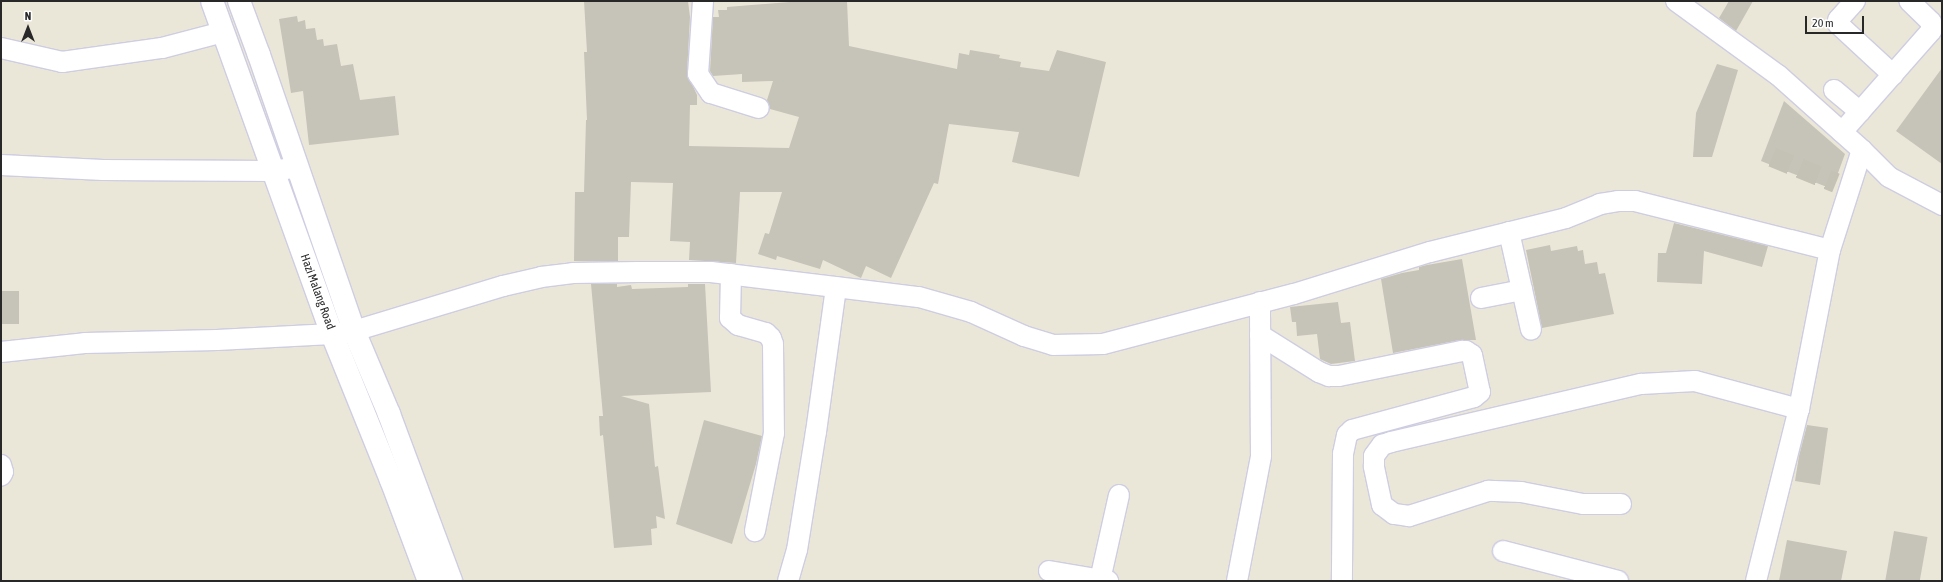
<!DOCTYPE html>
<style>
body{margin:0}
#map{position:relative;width:1943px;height:582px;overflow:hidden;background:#ebe7d8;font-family:"Asap Condensed",sans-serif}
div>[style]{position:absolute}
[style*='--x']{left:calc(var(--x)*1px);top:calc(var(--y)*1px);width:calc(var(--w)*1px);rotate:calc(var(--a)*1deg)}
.building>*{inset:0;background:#c6c3b8;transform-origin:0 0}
.street-tunnel>*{height:20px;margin-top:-10px;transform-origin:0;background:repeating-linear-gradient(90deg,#c4c1b5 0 20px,transparent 0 30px)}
.roads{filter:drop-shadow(1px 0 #cecde2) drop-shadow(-1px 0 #cecde2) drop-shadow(0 1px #cecde2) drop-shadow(0 -1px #cecde2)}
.street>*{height:20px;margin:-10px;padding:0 10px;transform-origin:10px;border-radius:10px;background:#fff}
.secondary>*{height:22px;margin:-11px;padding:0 11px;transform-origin:11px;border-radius:11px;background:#fff}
span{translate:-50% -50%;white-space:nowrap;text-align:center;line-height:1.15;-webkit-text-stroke:3px #fff;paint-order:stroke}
.street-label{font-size:12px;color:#282828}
.frame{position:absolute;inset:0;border:2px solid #282828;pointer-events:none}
.north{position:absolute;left:8px;top:8px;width:40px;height:40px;-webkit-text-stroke:3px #fff;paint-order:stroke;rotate:0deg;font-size:11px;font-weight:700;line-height:16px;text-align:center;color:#282828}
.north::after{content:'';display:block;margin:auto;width:14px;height:18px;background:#282828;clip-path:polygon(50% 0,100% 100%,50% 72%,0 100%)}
.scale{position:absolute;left:1805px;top:16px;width:59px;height:18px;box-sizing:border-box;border:2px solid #282828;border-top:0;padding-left:5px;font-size:12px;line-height:14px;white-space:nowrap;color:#282828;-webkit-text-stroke:3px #fff;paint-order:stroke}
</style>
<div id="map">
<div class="building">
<div style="clip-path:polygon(584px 1px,688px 1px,690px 17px,687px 73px,697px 95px,697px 105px,690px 105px,689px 146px,789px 148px,799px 117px,770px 109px,767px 100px,773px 81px,742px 82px,742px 74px,713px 76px,710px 71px,713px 17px,719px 17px,718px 10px,727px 10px,727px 7px,802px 1px,847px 1px,849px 46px,957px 69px,959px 53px,969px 55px,970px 50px,1000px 55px,999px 58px,1021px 62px,1020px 67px,1049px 71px,1057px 50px,1106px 62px,1079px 177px,1012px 162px,1019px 132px,949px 124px,938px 184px,934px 183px,891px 278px,866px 266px,861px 278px,823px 260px,820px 269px,777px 256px,776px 260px,758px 254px,765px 233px,769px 234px,782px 192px,740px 192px,736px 263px,689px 260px,690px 242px,670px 241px,673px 183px,631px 182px,629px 237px,618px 237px,618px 261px,574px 261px,575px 192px,584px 192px,586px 120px,587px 120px,584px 52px,587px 52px)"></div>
<div style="clip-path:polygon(1729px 1px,1753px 1px,1736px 31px,1719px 18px)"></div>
<div style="clip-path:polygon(297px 16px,298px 22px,305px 20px,306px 29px,315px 28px,317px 40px,323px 39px,324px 46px,337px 44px,341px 66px,353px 64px,360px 100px,395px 96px,399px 135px,309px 145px,303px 91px,291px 93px,279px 19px)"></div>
<div style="clip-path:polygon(1717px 64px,1738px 70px,1712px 157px,1693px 157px,1696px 113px)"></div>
<div style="clip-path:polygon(1942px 68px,1942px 164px,1896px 131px)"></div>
<div style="clip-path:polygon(1784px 101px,1845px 154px,1832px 189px,1761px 161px)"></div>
<div style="clip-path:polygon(1674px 223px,1768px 246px,1762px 267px,1704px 251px,1702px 284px,1657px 282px,1658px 253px,1666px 253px)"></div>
<div style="clip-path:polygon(1550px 245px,1551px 251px,1577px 246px,1578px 251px,1583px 250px,1585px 264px,1597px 262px,1599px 274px,1605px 273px,1614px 314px,1542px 328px,1526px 250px)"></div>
<div style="clip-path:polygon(1462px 259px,1476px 340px,1460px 340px,1393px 353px,1381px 279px,1402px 273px,1419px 270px,1419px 267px,1427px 265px)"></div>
<div style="clip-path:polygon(591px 284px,617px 284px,617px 287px,631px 285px,632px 289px,688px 287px,688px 284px,705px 284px,711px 392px,621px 396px,649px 404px,655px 467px,658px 466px,665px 519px,656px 516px,657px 528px,651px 529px,652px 545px,614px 548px,603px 435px,600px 436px,599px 416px,603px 416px)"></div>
<div style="left:1px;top:291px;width:18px;height:33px"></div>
<div style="clip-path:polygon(1338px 302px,1341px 323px,1350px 322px,1355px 361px,1331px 364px,1320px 359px,1317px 334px,1297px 336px,1296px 322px,1292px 322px,1290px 307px)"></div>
<div style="clip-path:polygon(704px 420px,762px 436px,756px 464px,732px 544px,676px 524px)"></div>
<div style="clip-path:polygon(1807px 425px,1828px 428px,1820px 485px,1795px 481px,1799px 456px)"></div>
<div style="left:1894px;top:531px;width:34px;height:51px;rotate:10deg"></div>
<div style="clip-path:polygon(1787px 540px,1847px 551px,1841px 581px,1779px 581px)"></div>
</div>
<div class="street-tunnel">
<div style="--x:1772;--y:157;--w:69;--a:22.1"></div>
</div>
<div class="roads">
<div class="street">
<div style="--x:703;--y:1;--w:73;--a:93.9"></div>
<div style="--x:698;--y:74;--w:23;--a:56"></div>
<div style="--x:711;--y:93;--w:50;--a:17.4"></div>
<div style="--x:1676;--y:1;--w:126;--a:36"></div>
<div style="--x:1778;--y:75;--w:113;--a:41.8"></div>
<div style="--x:1862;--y:150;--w:38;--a:45"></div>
<div style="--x:1889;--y:177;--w:60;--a:27.8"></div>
<div style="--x:1855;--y:1;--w:25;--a:132"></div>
<div style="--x:1838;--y:20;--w:4;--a:90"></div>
<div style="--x:1838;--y:24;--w:75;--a:42.8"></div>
<div style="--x:1;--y:48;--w:63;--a:12.9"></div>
<div style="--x:62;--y:62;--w:101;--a:-8"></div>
<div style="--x:162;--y:48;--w:63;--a:-14.7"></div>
<div style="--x:1834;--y:90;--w:34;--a:40"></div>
<div style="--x:1842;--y:132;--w:135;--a:-48.6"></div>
<div style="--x:1931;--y:31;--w:9;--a:-90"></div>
<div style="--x:1931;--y:22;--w:30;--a:-136"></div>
<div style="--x:1;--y:165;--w:102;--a:2.8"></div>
<div style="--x:103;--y:170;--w:170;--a:0.3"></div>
<div style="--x:273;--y:171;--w:25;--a:-9"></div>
<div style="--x:1509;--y:232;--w:100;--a:77.3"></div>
<div style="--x:731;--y:274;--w:44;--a:91.3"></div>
<div style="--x:730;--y:318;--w:11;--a:41"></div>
<div style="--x:738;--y:325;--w:29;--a:16"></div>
<div style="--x:766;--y:333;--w:7;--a:45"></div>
<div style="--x:771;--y:338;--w:6;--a:72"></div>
<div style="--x:773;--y:344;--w:89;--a:89.4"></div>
<div style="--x:774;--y:433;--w:100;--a:101"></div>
<div style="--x:1481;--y:298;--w:42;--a:-11"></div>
<div style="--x:1260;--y:335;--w:70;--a:32.1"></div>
<div style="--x:1319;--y:372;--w:11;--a:22"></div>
<div style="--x:1329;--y:376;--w:10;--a:0"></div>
<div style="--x:1339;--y:376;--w:126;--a:-11.5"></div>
<div style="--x:1462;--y:351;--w:4;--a:0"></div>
<div style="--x:1466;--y:351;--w:7;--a:34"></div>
<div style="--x:1472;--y:355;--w:38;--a:78"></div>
<div style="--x:1480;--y:392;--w:8;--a:140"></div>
<div style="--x:1474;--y:397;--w:126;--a:164.9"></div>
<div style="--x:1352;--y:430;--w:7;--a:135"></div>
<div style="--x:1347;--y:435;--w:19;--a:102"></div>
<div style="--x:1343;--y:454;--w:127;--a:90.5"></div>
<div style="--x:1;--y:352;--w:84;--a:-6.1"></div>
<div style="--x:85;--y:343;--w:132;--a:-1.3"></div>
<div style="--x:217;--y:340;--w:115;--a:-3"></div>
<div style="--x:332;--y:334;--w:22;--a:-8"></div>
<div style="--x:354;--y:331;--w:156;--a:-16.8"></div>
<div style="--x:503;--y:286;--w:39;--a:-13"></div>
<div style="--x:541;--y:277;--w:32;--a:-7"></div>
<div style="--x:573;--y:273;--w:65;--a:-0.9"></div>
<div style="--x:638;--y:272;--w:73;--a:0"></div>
<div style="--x:711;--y:272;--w:209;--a:6.9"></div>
<div style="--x:919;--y:297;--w:54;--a:16.1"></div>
<div style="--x:971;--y:312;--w:58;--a:24.4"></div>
<div style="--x:1024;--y:336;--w:30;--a:17"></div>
<div style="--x:1053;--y:345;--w:50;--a:-1.1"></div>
<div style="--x:1103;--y:344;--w:197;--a:-14.7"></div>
<div style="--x:1294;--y:294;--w:142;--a:-17.2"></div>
<div style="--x:1430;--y:252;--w:140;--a:-14"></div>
<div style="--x:1566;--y:218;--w:37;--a:-22"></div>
<div style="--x:1600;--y:204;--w:18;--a:-9"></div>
<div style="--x:1618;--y:201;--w:17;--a:0"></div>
<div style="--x:1635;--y:201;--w:201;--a:14.1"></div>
<div style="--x:1;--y:465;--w:7;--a:74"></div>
<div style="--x:3;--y:472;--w:4;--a:117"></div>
<div style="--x:1621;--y:504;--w:38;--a:180"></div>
<div style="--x:1583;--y:504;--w:63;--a:-169"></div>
<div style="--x:1521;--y:492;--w:33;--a:-178"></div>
<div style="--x:1488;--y:491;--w:83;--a:162.4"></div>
<div style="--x:1409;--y:516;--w:15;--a:-172"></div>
<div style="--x:1394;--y:514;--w:15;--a:-143"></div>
<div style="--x:1382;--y:505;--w:40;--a:-102"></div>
<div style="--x:1374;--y:466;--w:10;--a:-90"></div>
<div style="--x:1374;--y:456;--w:14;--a:-54"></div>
<div style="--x:1382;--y:445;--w:9;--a:-18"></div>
<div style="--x:1391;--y:442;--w:257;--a:-13.1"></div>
<div style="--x:1641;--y:384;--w:54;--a:-3.2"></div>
<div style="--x:1695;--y:381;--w:108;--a:15.1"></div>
<div style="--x:1503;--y:551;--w:119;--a:14.6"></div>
<div style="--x:1049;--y:571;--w:60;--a:9.6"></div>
<div style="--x:1100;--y:580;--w:87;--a:-77.4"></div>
<div style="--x:788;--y:581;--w:32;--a:-74"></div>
<div style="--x:797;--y:550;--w:120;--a:-80.9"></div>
<div style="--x:816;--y:432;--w:146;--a:-82.1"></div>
<div style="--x:1237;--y:581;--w:127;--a:-79.1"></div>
<div style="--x:1261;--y:456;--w:154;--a:-90.4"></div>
<div style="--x:1756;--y:581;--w:177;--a:-76"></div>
<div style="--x:1799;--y:409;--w:162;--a:-79"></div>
<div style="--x:1830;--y:250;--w:105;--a:-72.3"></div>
</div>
<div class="secondary">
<div style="--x:212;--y:1;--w:354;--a:70.2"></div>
<div style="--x:332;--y:334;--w:157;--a:68"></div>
<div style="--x:391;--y:480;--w:108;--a:69.4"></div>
<div style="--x:239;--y:1;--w:58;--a:69.7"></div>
<div style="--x:259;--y:55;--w:292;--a:71"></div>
<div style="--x:354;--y:331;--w:90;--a:67.1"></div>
<div style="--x:389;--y:414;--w:178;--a:69.6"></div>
</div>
</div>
<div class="street-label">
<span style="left:317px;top:292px;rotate:70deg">Hazi Malang Road</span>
</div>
<div class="frame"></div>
<div class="north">N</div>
<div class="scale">20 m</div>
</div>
